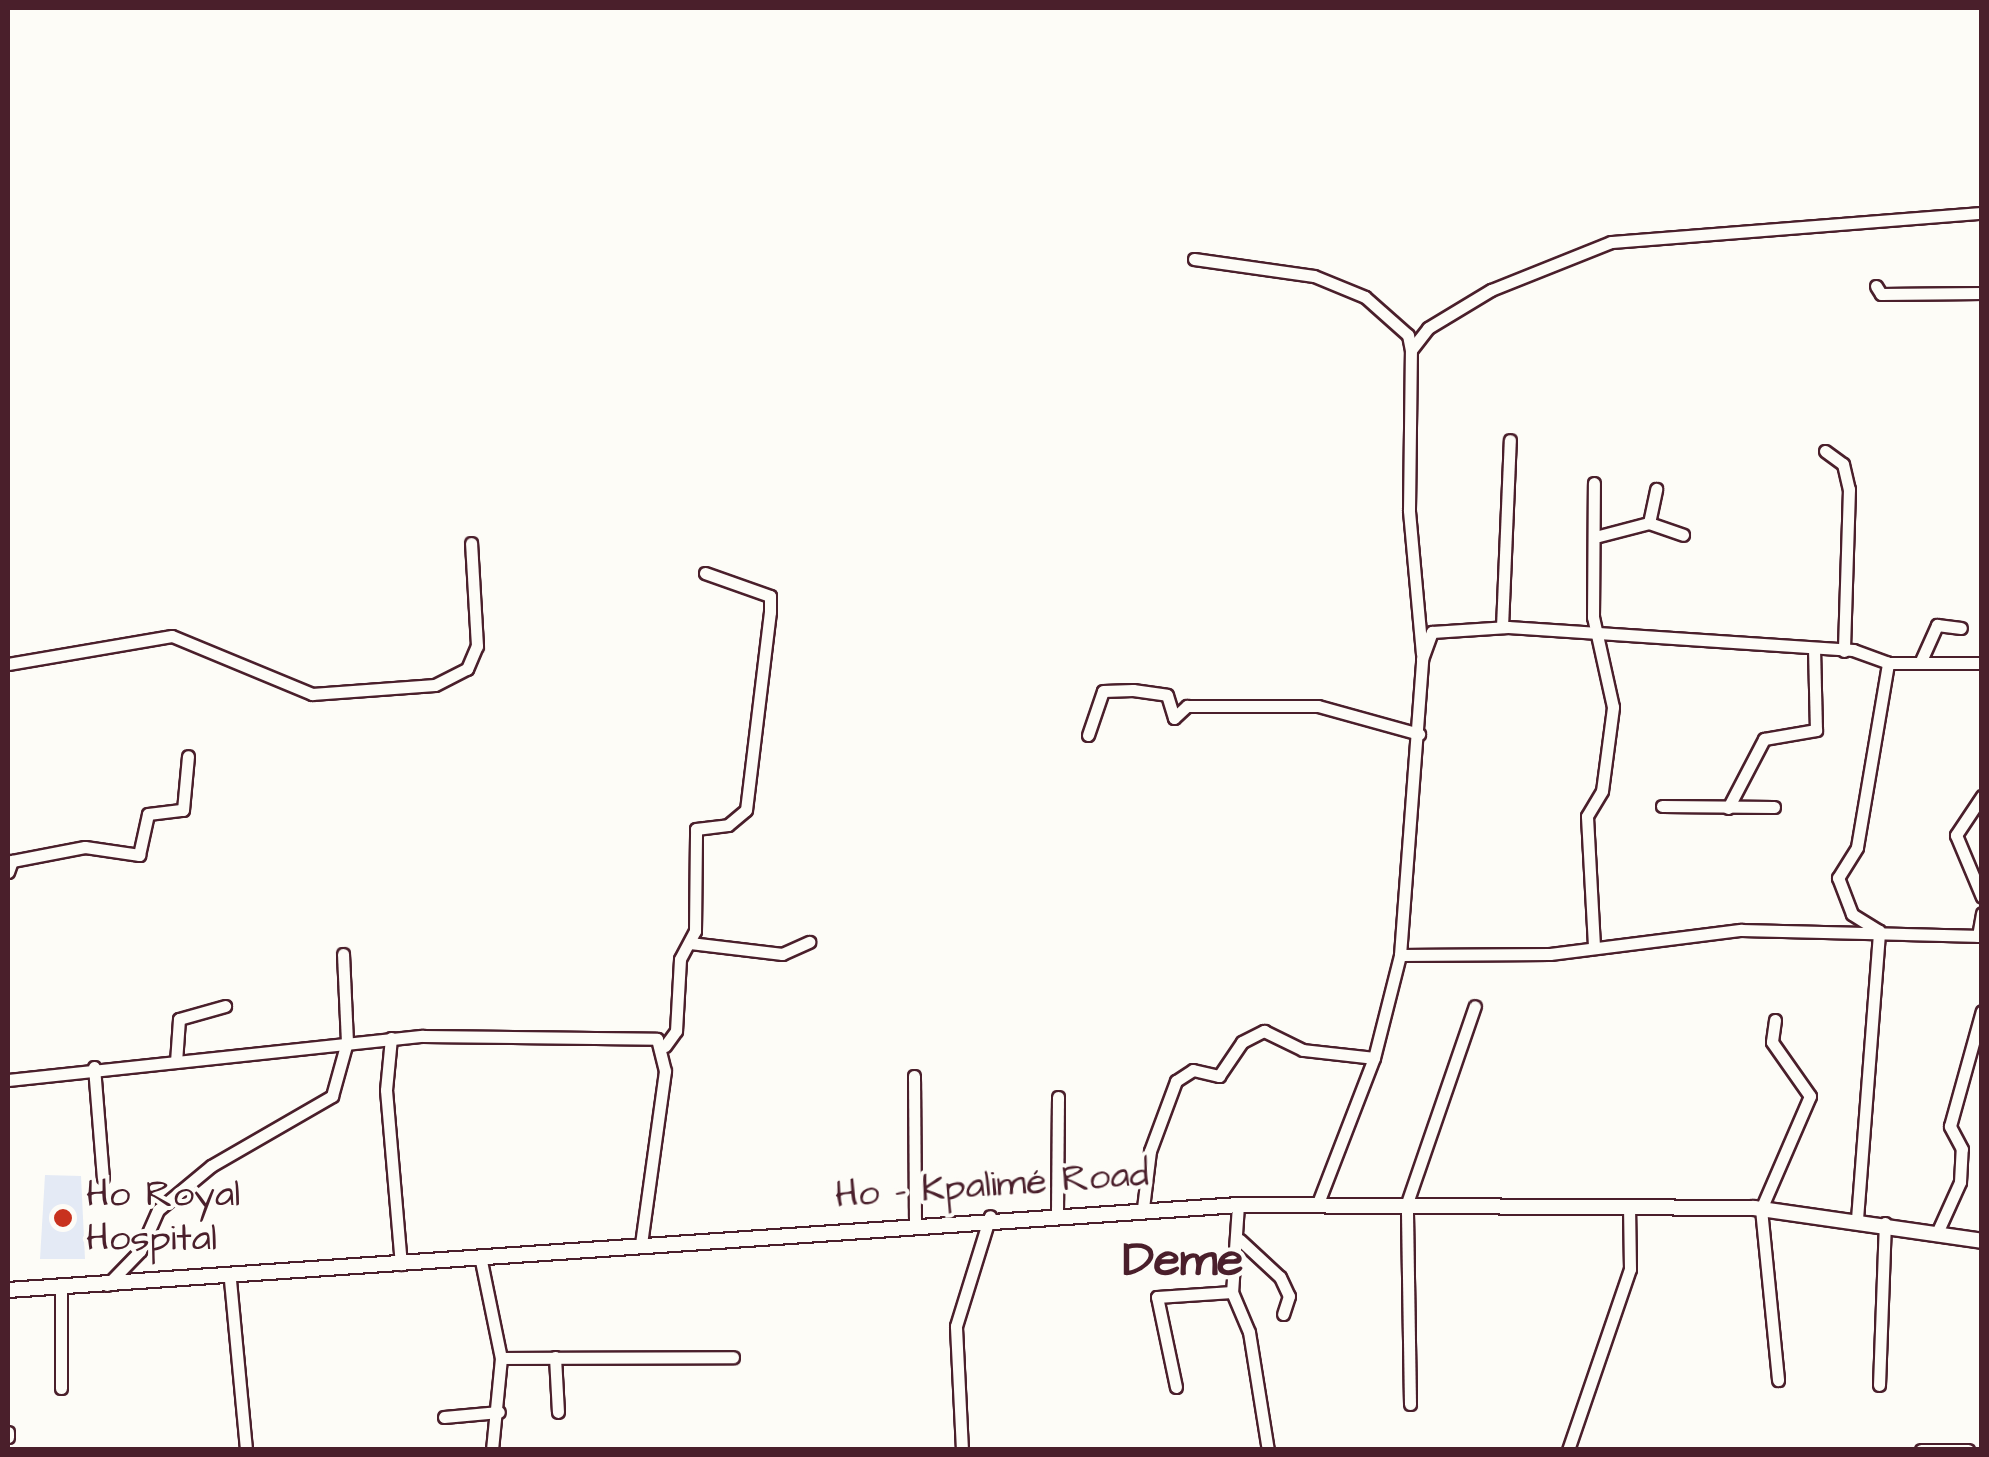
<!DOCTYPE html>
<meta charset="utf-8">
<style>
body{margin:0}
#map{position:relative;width:1989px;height:1457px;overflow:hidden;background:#fdfcf7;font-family:"Architects Daughter",sans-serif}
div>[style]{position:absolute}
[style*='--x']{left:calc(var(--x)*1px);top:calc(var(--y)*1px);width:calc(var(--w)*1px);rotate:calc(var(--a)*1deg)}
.built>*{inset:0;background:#e4eaf5}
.roads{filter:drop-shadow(2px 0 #4a1f2b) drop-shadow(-2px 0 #4a1f2b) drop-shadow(0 2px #4a1f2b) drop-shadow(0 -2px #4a1f2b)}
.minor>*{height:11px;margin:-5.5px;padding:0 5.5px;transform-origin:5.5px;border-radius:5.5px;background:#fdfcf7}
.major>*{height:14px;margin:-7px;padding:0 7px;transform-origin:7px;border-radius:7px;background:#fdfcf7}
.dots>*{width:28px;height:28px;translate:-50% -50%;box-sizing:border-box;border:5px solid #fdfcf7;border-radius:50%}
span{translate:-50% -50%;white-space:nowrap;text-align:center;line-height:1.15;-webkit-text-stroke:8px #fdfcf7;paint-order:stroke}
.street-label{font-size:38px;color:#4a1f2b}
.poi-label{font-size:38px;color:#4a1f2b}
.left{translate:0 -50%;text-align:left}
.district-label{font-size:48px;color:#4a1f2b;font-weight:700}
.frame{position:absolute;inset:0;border:10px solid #4a1f2b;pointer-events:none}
</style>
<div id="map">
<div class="built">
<div style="clip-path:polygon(45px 1175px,81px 1176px,85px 1259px,40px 1259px)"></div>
</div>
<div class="roads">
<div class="minor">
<div style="--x:1194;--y:259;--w:121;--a:8.1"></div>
<div style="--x:1314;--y:276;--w:55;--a:22.4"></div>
<div style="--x:1365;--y:297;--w:57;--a:41.5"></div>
<div style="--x:1408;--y:335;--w:15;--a:79"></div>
<div style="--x:1876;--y:286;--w:9;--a:58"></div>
<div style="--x:1881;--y:294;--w:101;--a:-0.6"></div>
<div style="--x:1825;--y:451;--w:22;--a:36"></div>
<div style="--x:1843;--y:464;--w:26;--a:77"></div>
<div style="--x:1849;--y:489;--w:162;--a:91.8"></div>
<div style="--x:1649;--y:523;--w:35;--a:-78"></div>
<div style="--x:1599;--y:536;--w:52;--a:-14.6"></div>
<div style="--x:1649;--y:523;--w:36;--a:19"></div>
<div style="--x:1502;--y:627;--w:187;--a:-87.6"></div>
<div style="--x:1422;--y:654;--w:145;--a:-95.2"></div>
<div style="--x:1409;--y:510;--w:160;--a:-89.3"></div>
<div style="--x:1411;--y:350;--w:28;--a:-52"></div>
<div style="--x:1428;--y:328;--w:74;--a:-31.1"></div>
<div style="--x:1491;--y:290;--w:129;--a:-21.8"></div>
<div style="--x:1611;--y:242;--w:372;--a:-4.5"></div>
<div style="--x:1920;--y:663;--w:42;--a:-65.9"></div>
<div style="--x:1937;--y:625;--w:24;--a:7"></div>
<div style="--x:8;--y:664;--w:166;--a:-9.7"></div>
<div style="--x:172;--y:636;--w:152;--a:22.5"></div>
<div style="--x:312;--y:694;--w:123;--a:-4.2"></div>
<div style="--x:435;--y:685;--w:36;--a:-27"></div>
<div style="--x:467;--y:669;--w:25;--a:-67"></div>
<div style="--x:477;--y:646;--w:103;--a:-93.3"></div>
<div style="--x:1088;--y:735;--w:46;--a:-71.2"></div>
<div style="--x:1103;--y:691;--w:30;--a:-2"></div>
<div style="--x:1133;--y:690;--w:34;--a:8"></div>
<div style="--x:1167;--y:695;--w:24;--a:73"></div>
<div style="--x:1174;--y:718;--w:18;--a:-43"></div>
<div style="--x:1187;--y:706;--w:131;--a:0"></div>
<div style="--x:1318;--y:706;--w:105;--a:15.5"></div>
<div style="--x:1982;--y:796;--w:47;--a:123.7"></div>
<div style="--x:1956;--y:835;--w:67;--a:67.2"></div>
<div style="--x:1662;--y:806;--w:112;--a:0.5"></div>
<div style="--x:1728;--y:808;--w:78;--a:-62.4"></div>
<div style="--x:1764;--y:739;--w:53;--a:-9.8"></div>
<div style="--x:1816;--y:730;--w:81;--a:-91.4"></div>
<div style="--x:8;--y:872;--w:12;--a:-70"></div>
<div style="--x:12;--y:861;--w:74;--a:-10.9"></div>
<div style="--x:85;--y:847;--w:55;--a:8.4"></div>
<div style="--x:139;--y:855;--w:42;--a:-77.6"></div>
<div style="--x:148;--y:814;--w:35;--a:-7"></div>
<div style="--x:183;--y:810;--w:54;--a:-84.7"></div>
<div style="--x:1978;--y:936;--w:23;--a:-80"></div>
<div style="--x:690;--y:943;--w:93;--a:6.8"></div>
<div style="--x:782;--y:954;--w:30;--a:-24"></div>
<div style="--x:1594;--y:946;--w:130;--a:-93.1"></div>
<div style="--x:1587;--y:816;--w:29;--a:-59"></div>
<div style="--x:1602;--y:791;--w:85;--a:-82.5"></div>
<div style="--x:1613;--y:707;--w:92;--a:-102.5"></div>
<div style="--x:1593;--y:617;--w:134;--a:-89.6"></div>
<div style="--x:1400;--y:955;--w:150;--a:-0.4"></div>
<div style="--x:1550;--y:954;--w:193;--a:-7.2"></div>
<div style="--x:1741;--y:930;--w:241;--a:1.4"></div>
<div style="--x:1775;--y:1020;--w:22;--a:98"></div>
<div style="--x:1772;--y:1042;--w:66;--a:54.9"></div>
<div style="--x:1810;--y:1096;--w:123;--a:113.4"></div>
<div style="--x:1761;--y:1209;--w:172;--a:84.3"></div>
<div style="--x:391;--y:1038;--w:52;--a:95.5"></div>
<div style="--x:386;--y:1090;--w:175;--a:85.1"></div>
<div style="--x:665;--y:1046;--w:19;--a:-54"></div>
<div style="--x:676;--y:1031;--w:72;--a:-86.8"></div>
<div style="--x:680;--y:959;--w:32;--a:-62"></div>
<div style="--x:695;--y:931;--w:102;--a:-89.4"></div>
<div style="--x:696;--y:829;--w:32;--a:-7"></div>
<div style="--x:728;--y:825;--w:23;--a:-40"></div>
<div style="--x:746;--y:810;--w:199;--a:-83.1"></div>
<div style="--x:770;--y:612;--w:16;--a:-90"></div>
<div style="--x:770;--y:596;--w:69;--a:-160.5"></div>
<div style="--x:176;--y:1062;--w:43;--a:-86"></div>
<div style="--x:179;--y:1019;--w:48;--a:-15.8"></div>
<div style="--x:94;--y:1067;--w:111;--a:85.4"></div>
<div style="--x:914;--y:1076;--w:145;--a:89.6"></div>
<div style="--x:8;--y:1080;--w:417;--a:-6.1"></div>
<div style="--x:423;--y:1036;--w:234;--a:0.7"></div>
<div style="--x:657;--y:1039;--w:33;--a:76"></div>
<div style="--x:665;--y:1071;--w:176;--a:97.9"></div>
<div style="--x:1318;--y:1203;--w:155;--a:-68.9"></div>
<div style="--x:1374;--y:1058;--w:106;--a:-75.8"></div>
<div style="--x:1400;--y:955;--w:297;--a:-85.7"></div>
<div style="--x:1422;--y:659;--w:29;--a:-70"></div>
<div style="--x:1432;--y:632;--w:76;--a:-3.8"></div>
<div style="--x:1508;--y:627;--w:346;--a:3.8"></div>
<div style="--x:1853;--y:650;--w:37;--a:20"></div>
<div style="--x:1888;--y:663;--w:94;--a:0"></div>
<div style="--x:1238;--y:1205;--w:87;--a:93.9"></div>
<div style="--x:1232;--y:1292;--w:43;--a:67"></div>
<div style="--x:1249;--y:1332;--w:120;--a:80.9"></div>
<div style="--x:1143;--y:1208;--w:57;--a:-83"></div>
<div style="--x:1150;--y:1151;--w:75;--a:-69.6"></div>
<div style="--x:1176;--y:1081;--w:20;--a:-33"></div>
<div style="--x:1193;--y:1070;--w:27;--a:13"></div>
<div style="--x:1219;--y:1076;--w:41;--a:-55.9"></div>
<div style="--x:1242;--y:1042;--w:25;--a:-27"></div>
<div style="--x:1264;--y:1031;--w:43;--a:26"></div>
<div style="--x:1303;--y:1050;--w:71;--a:6.4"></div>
<div style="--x:1057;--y:1212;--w:115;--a:-89.5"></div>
<div style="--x:1857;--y:1219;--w:289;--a:-85.6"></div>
<div style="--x:1879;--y:931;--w:32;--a:-148"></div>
<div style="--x:1852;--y:914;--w:39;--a:-111"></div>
<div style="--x:1838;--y:878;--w:36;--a:-58"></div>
<div style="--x:1857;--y:847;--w:187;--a:-80.4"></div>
<div style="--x:1937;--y:1233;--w:56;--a:-65.7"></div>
<div style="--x:1960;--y:1182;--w:33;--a:-87"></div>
<div style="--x:1962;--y:1149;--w:26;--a:-118"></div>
<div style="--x:1950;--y:1126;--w:119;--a:-74.5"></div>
<div style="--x:1240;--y:1240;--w:54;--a:42.8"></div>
<div style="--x:1280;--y:1277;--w:21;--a:65"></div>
<div style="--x:1289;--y:1296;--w:19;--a:108"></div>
<div style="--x:480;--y:1256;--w:104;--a:78.4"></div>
<div style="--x:501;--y:1358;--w:92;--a:95.6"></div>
<div style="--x:230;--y:1280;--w:171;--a:84.6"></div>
<div style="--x:107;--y:1285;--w:47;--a:-45.9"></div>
<div style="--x:140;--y:1251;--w:45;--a:-66.3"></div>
<div style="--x:158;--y:1210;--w:69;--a:-39.7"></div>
<div style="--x:211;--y:1166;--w:140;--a:-30"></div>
<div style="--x:332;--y:1096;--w:56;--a:-74.5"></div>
<div style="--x:347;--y:1042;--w:88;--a:-92.6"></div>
<div style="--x:61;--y:1289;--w:99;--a:90"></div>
<div style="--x:555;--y:1357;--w:55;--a:86.9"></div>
<div style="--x:501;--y:1358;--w:232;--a:-0.2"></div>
<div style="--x:1879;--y:1385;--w:162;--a:-87.9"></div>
<div style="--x:1176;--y:1387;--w:92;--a:-101.9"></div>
<div style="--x:1157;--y:1297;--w:75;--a:-3.8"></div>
<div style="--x:1410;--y:1404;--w:201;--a:-90.9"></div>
<div style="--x:1407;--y:1203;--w:208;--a:-71"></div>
<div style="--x:444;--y:1417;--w:55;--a:-5.2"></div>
<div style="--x:8;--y:1432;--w:5;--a:90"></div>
<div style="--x:962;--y:1450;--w:124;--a:-92.8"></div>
<div style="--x:956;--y:1326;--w:115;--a:-72.8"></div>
<div style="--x:1568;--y:1450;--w:191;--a:-71.1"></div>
<div style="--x:1630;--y:1269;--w:62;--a:-90.9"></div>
<div style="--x:1921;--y:1450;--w:47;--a:0"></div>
</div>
<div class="major">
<div style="--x:8;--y:1290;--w:1233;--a:-3.95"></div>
<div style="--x:1238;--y:1205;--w:516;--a:0.33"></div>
<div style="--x:1754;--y:1208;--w:230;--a:8.2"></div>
</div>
</div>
<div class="dots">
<div style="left:63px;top:1218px;background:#c8321e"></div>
</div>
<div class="street-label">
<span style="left:992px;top:1186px;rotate:-4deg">Ho - Kpalimé Road</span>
</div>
<div class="poi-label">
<span class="left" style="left:86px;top:1218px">Ho Royal<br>Hospital</span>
</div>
<div class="district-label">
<span style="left:1183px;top:1262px">Deme</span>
</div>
<div class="frame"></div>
</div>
